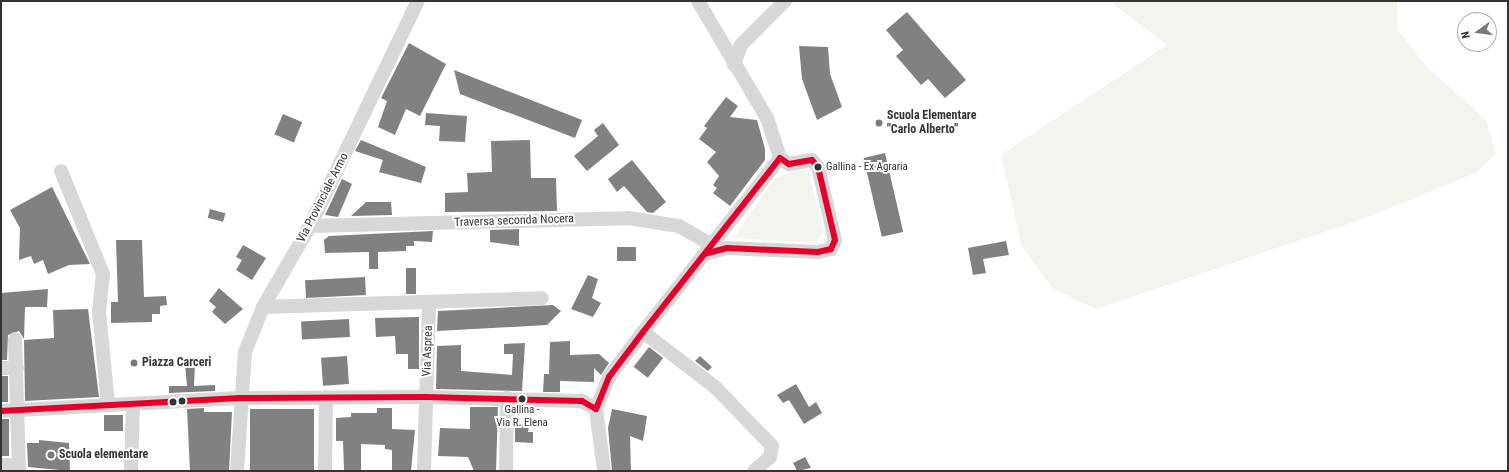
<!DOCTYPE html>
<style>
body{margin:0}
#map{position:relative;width:1509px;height:472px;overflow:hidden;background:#fff;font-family:"Roboto Condensed",sans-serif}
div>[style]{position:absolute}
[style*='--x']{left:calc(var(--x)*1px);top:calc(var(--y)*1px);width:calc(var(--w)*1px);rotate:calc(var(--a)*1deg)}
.green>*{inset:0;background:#f1f5ed}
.building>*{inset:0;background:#818181;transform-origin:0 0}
.minor>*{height:14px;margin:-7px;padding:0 7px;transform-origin:7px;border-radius:7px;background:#d7d7d7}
.bus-1>*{height:6px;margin:-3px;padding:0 3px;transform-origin:3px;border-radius:3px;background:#e4002b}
.dots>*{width:11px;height:11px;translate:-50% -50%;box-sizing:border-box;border:2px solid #fff;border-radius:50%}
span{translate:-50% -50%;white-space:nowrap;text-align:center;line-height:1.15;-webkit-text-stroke:4px #fff;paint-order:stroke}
.bus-label{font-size:11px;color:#333}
.left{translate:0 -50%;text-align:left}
.poi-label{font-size:12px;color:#333;font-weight:700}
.street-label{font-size:12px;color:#333}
.frame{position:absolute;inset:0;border:2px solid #333;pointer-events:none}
.north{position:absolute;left:1457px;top:12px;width:40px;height:40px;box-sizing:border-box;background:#fff;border:1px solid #adadad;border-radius:50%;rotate:256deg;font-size:11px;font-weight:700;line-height:16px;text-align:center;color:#333}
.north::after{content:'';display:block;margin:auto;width:14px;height:18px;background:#7a7a7a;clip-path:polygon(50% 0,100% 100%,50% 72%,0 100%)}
</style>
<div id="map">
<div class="green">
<div style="clip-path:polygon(1109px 1px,1397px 1px,1398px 30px,1427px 67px,1486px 120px,1496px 154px,1476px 173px,1360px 220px,1096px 309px,1053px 289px,1022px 247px,1001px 155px,1167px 45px)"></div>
<div style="clip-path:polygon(804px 167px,808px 171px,824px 231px,814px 243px,734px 238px,775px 178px)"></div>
</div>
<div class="building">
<div style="clip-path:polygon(907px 12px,966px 80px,945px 98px,928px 79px,921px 85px,896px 56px,903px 50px,886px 30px)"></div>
<div style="clip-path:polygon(409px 43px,446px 64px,420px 116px,406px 109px,395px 135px,378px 127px,387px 101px,381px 98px)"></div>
<div style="clip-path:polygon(799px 46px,828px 47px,830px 74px,842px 107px,817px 120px,802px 79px)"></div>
<div style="clip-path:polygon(454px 70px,582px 120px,575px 138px,460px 94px)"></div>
<div style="clip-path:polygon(726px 97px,738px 106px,730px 117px,757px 120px,765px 149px,765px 160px,730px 206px,713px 193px,717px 188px,713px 185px,719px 176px,707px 162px,716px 152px,699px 139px,707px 128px,704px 126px)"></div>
<div style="clip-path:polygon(426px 113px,467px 116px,465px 142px,439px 141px,440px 126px,425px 125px)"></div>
<div style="left:283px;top:114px;width:21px;height:22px;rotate:23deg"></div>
<div style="clip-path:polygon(603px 123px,619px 145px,587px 171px,574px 156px,598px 136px,594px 130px)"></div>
<div style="clip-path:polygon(361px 140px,426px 167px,421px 183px,379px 172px,383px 160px,355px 151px)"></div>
<div style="clip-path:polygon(530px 140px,531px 178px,556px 178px,557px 211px,445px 212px,445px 193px,468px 192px,467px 173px,492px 172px,491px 141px)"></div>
<div style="left:885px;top:153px;width:81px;height:22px;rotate:77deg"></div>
<div style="clip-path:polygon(632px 160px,666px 202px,653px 213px,647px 212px,624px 186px,617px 192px,608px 179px)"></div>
<div style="clip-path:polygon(342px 179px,352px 184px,338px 217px,325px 215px)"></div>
<div style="clip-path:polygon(52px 187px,90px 264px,69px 265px,48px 274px,43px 260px,34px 264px,31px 256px,19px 260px,20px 228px,10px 210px)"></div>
<div style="clip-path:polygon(366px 202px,391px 202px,392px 215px,351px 216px)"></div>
<div style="left:210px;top:209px;width:16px;height:9px;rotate:15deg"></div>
<div style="clip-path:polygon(519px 229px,519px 246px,490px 242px,490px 230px)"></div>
<div style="clip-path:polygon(433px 231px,432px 242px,414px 241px,414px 246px,406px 246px,406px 251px,378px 252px,378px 269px,369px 269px,369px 252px,325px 253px,324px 240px,329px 236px)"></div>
<div style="clip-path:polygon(116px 240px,142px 240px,144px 297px,166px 296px,167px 305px,160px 306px,160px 314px,152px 314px,152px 322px,111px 323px,111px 302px,118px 302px)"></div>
<div style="clip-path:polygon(1006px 241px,1009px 255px,983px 259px,986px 273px,973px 275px,968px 248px)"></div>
<div style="clip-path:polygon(243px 245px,266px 258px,252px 280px,236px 270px,242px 260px,236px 257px)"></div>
<div style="left:617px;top:247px;width:19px;height:14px"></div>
<div style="left:406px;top:268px;width:10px;height:26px"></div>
<div style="clip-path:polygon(588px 275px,598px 279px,592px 298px,601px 303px,593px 317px,571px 309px)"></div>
<div style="left:365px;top:277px;width:18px;height:60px;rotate:87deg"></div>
<div style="clip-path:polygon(219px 288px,243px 309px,225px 324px,212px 312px,216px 307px,209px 301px)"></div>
<div style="clip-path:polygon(48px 289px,47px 307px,25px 307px,24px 340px,54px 338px,53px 310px,88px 309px,99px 397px,25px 401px,24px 339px,19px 331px,8px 335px,7px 360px,2px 360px,1px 293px)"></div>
<div style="clip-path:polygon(553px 305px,561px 311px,547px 325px,437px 331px,438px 311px)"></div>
<div style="clip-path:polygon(419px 317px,419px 369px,408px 369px,408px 354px,396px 354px,395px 336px,376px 337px,375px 318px)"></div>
<div style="left:349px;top:319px;width:18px;height:48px;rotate:87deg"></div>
<div style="clip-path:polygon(570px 341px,570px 355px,599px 354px,609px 363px,601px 375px,594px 368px,594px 382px,560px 381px,560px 392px,543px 392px,544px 374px,549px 374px,550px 342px)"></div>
<div style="clip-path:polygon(525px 343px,522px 391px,436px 389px,437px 346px,461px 345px,461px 371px,512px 375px,513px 354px,504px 354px,504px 344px)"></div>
<div style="left:649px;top:347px;width:18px;height:25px;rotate:38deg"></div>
<div style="left:347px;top:356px;width:28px;height:26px;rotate:86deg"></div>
<div style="clip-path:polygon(700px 356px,712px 367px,708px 371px,695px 361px)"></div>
<div style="clip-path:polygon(195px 363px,194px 386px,215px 385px,215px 391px,169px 393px,169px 386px,187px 386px,185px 364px)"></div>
<div style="left:8px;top:376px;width:26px;height:7px;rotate:90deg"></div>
<div style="clip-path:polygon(796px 384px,809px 407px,816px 402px,822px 413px,804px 424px,789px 400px,783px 403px,777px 395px)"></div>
<div style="clip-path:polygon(470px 407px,498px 407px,496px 471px,474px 471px,468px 457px,438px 456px,440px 428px,470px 429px)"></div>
<div style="clip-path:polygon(204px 408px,204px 412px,232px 412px,229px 471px,190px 471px,187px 409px)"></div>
<div style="clip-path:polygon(377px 408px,392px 408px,392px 429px,415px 430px,411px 471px,392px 471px,392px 450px,385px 449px,385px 445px,361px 444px,361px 471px,344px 471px,343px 441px,336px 441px,336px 418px,351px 417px,351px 413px,377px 413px)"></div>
<div style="left:314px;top:409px;width:62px;height:64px;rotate:90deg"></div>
<div style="clip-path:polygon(612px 409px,647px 416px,643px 441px,630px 436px,631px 471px,612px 471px,608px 428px)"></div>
<div style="left:123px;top:415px;width:16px;height:19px;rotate:90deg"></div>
<div style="left:1px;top:419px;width:8px;height:37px"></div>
<div style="clip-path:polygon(515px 422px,529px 426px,528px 432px,533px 432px,533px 443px,515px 442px)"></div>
<div style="clip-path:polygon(39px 440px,69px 443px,70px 471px,28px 467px,27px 443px,39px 443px)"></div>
<div style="clip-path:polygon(805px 457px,811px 468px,797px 471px,793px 463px)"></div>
</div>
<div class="minor">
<div style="--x:698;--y:1;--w:136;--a:59.5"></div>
<div style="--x:767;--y:118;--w:42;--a:72"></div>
<div style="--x:734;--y:65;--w:21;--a:-71"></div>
<div style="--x:741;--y:45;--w:62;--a:-45"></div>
<div style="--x:61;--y:171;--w:111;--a:67.8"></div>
<div style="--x:103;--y:274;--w:37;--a:96"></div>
<div style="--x:99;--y:311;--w:94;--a:84.5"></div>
<div style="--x:310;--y:226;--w:318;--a:-1.4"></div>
<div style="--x:628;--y:218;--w:52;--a:8.9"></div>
<div style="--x:679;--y:226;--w:38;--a:30"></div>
<div style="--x:263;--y:307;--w:279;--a:-1.8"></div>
<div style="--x:643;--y:332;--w:91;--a:37.4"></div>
<div style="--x:715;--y:387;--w:82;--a:46"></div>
<div style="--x:772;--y:446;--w:11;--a:100"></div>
<div style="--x:770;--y:457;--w:21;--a:139"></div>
<div style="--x:15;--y:339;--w:132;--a:88.3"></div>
<div style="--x:1;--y:368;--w:16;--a:0"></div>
<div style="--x:596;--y:409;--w:63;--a:82.6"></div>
<div style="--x:1;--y:411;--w:239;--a:-3.1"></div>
<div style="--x:240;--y:398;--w:186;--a:-0.3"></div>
<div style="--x:426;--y:397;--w:156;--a:1.5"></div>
<div style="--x:582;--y:401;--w:16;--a:30"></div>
<div style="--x:596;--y:409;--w:35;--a:-68"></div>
<div style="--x:609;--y:377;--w:56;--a:-52.9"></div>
<div style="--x:643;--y:332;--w:221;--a:-51.8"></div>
<div style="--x:780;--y:158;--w:11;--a:34"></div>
<div style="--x:789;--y:164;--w:23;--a:-10"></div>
<div style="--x:812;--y:160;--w:9;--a:49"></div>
<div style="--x:818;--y:167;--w:75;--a:76.9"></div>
<div style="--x:835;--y:240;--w:10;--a:114"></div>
<div style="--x:831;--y:249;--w:13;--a:167"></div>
<div style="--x:818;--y:252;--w:91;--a:-177.5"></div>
<div style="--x:727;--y:248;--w:23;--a:165"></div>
<div style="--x:1;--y:465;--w:18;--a:0"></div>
<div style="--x:131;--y:471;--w:67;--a:-88.3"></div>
<div style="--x:237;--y:471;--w:119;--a:-86.2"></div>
<div style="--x:245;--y:352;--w:48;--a:-68.2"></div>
<div style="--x:263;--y:307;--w:94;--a:-59.9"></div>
<div style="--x:310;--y:226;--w:250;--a:-64.4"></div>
<div style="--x:325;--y:471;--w:74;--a:-89.2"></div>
<div style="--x:424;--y:471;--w:167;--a:-88.3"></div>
<div style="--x:506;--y:471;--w:73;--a:-89.2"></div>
</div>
<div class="bus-1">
<div style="--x:1;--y:411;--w:239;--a:-3.1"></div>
<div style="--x:240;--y:398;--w:186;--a:-0.3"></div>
<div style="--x:426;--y:397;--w:156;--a:1.5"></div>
<div style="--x:582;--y:401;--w:16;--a:30"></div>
<div style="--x:596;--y:409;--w:35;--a:-68"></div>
<div style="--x:609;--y:377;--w:56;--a:-52.9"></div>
<div style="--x:643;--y:332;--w:221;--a:-51.8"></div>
<div style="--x:780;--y:158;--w:11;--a:34"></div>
<div style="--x:789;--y:164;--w:23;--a:-10"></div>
<div style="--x:812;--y:160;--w:9;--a:49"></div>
<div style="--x:818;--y:167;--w:75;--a:76.9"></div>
<div style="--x:835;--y:240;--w:10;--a:114"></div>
<div style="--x:831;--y:249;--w:13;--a:167"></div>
<div style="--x:818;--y:252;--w:91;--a:-177.5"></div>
<div style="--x:727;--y:248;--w:23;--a:165"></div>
</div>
<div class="dots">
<div style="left:879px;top:123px;background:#7a7a7a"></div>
<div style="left:818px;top:167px;background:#333"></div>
<div style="left:134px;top:363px;background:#7a7a7a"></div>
<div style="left:522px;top:399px;background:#333"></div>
<div style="left:182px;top:401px;background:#333"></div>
<div style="left:173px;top:402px;background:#333"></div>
<div style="left:51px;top:455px;background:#7a7a7a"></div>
</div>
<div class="bus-label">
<span class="left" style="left:826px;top:167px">Gallina - Ex Agraria</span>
<span style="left:522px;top:417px">Gallina -<br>Via R. Elena</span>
</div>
<div class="poi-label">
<span class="left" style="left:887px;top:123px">Scuola Elementare<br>"Carlo Alberto"</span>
<span class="left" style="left:142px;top:363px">Piazza Carceri</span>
<span class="left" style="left:59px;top:455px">Scuola elementare</span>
</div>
<div class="street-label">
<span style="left:323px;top:198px;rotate:-63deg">Via Provinciale Armo</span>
<span style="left:514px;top:221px;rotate:-2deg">Traversa seconda Nocera</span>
<span style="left:428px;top:351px;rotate:-88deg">Via Asprea</span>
</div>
<div class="frame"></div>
<div class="north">N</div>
</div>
